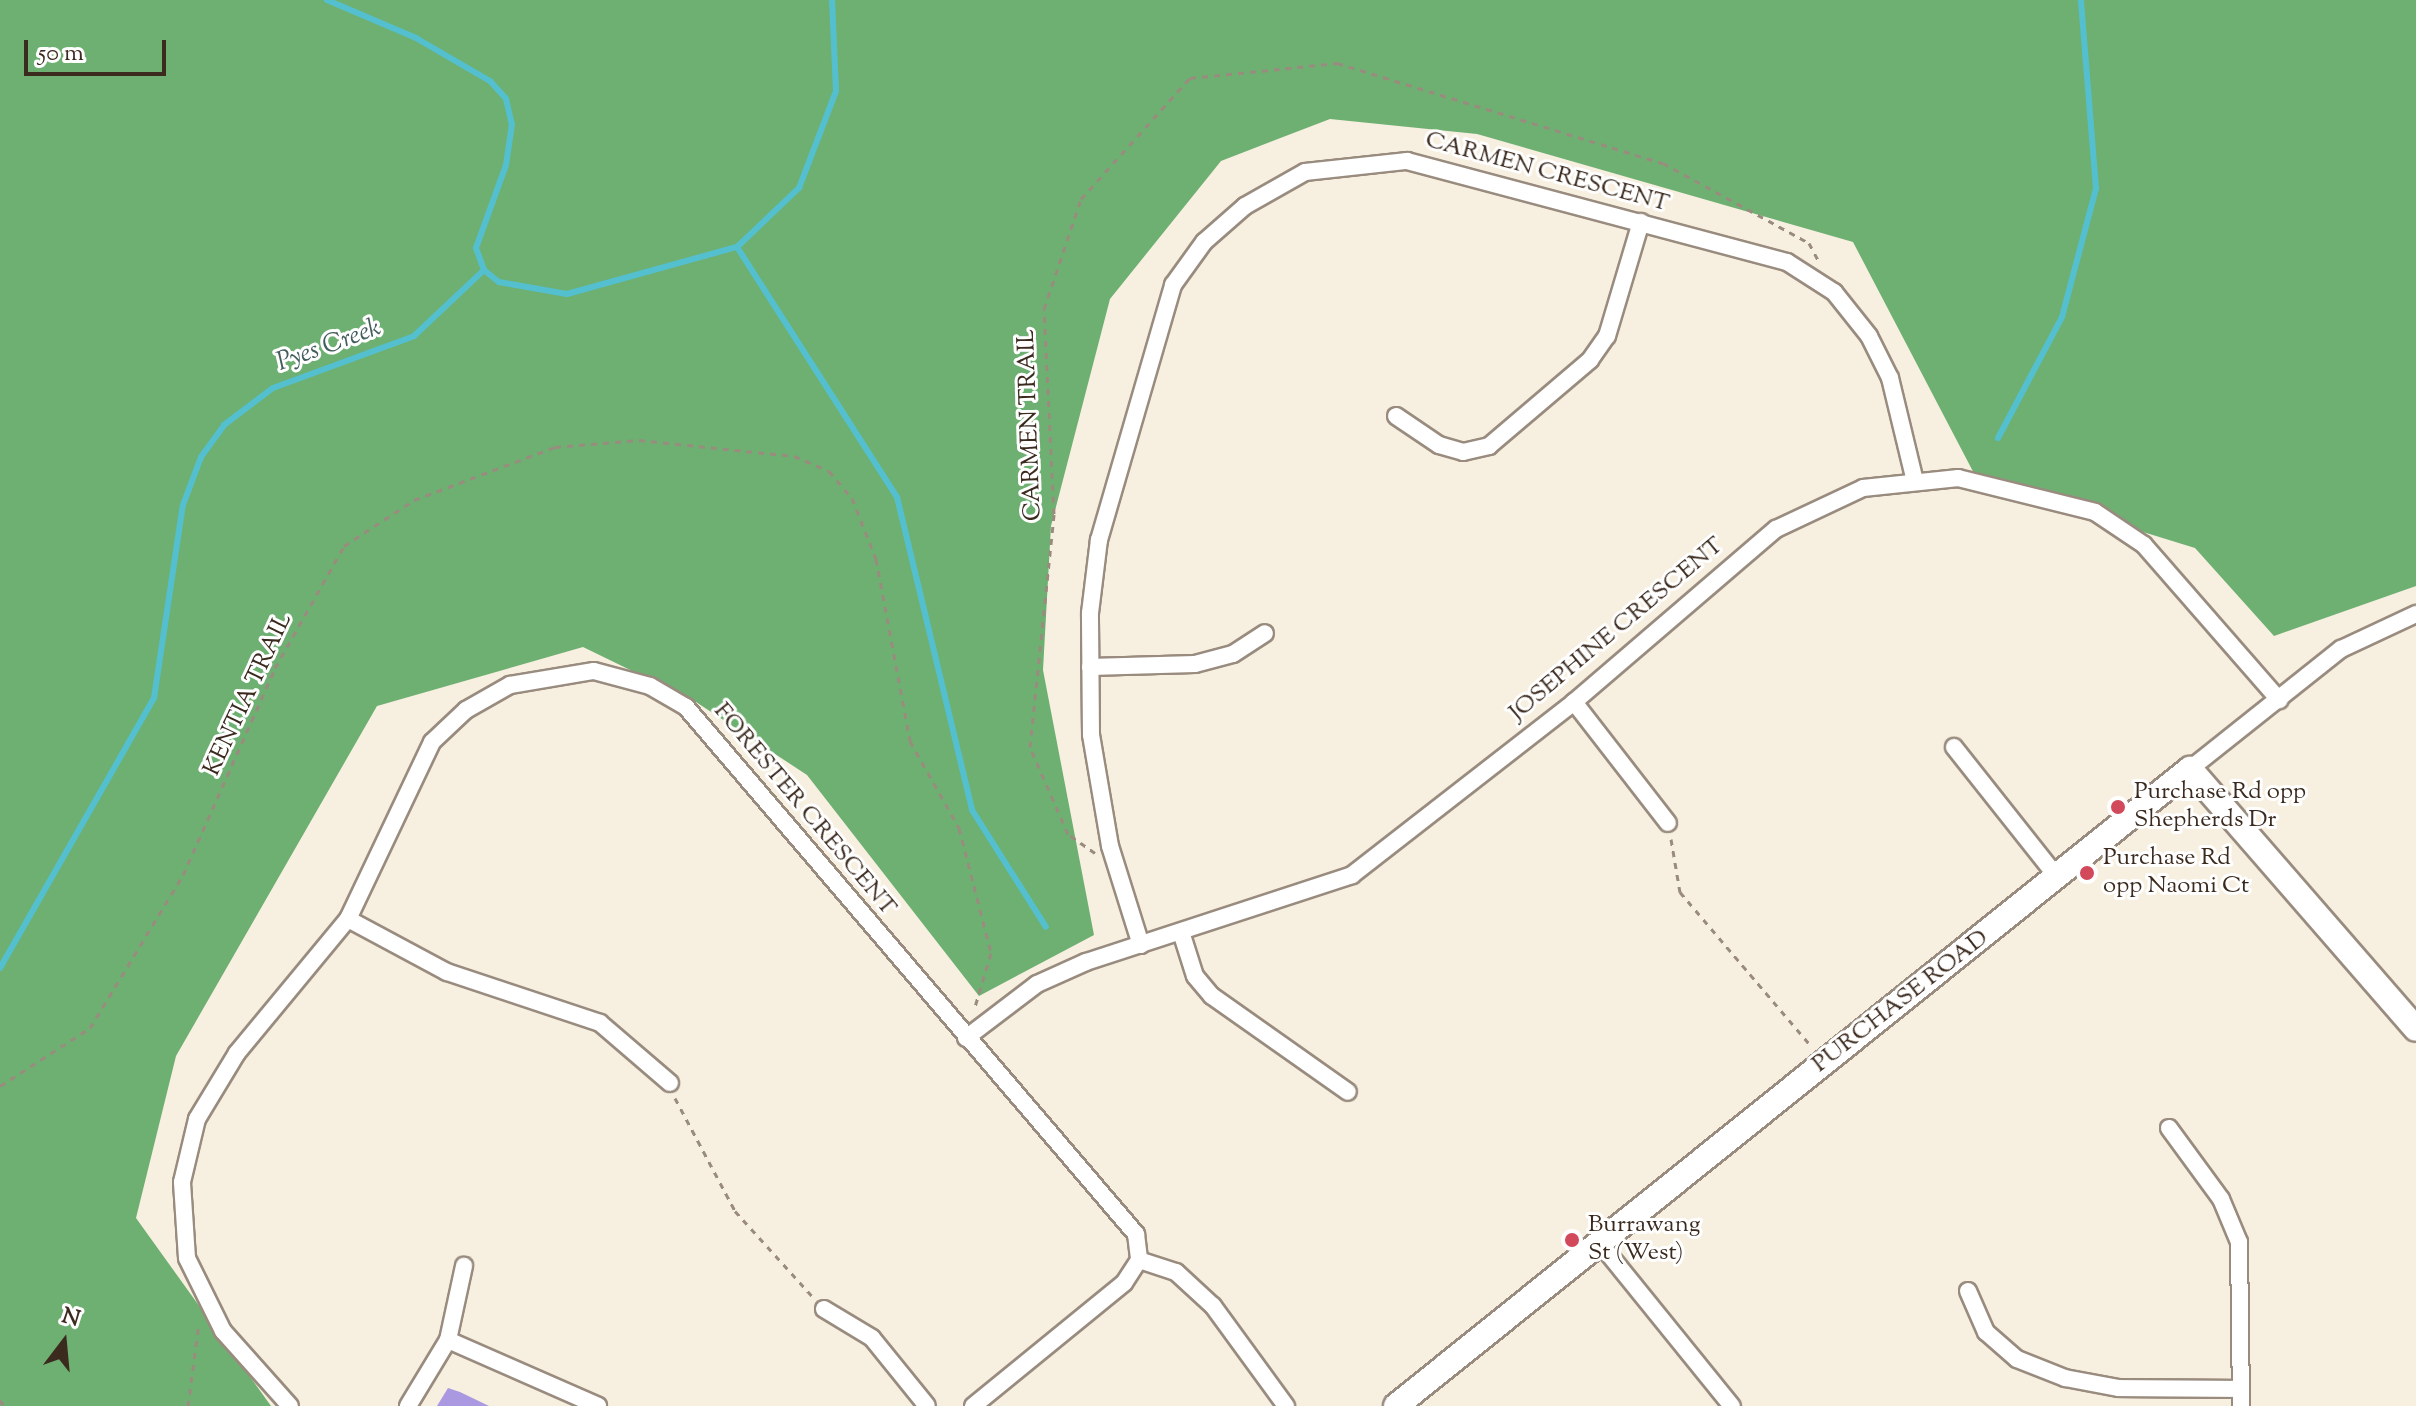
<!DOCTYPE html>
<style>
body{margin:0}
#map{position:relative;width:2416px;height:1406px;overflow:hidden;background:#f7efe0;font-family:"Sorts Mill Goudy",serif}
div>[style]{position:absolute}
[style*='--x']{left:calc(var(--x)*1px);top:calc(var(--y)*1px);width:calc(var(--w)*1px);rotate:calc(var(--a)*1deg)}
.forest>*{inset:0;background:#6db072}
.stream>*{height:6px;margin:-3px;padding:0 3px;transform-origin:3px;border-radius:3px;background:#54c0cf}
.building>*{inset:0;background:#aa98e0}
.path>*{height:3px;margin-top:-1.5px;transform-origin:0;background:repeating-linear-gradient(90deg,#998c7f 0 6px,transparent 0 12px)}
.roads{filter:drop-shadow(2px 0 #998c7f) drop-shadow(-2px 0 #998c7f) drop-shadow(0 2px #998c7f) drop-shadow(0 -2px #998c7f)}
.street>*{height:16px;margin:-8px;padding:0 8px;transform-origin:8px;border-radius:8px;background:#fff}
.secondary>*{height:24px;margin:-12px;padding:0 12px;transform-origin:12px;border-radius:12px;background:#fff}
.dots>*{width:22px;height:22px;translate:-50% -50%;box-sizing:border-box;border:4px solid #fff;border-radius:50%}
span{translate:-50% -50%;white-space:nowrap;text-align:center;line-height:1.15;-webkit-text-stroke:6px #fff;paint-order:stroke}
.street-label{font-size:24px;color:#3b2a1e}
.poi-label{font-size:24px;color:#3b2a1e}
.left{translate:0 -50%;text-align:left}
.water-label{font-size:26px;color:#445e5c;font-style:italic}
.north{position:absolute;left:24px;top:1302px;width:80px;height:80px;-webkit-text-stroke:6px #fff;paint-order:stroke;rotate:16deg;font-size:22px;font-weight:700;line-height:32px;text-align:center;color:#3b2a1e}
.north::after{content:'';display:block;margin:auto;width:28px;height:36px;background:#3b2a1e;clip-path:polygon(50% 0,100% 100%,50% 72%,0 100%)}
.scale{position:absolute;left:24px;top:40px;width:142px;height:36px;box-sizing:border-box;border:4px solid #3b2a1e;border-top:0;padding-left:10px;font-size:24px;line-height:28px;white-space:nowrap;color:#3b2a1e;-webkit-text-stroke:6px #fff;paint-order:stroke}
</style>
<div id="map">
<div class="forest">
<div style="clip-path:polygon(0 0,2416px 0,2416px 586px,2274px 636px,2195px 548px,1978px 481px,1853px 242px,1477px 134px,1330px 119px,1221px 161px,1110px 299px,1051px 526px,1043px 670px,1094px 935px,979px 996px,807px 775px,696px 702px,583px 647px,377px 706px,176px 1056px,136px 1218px,271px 1406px,0 1406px)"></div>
</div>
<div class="stream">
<div style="--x:327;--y:0;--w:97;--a:23.1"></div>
<div style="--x:416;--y:38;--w:86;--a:30.2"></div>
<div style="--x:490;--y:81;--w:24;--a:48"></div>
<div style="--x:506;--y:99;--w:26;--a:77"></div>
<div style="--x:512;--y:124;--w:41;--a:98.3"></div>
<div style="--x:506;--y:165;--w:88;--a:109.9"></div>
<div style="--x:476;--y:248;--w:23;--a:70"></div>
<div style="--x:737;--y:247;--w:297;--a:57.4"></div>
<div style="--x:897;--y:497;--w:322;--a:76.5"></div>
<div style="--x:972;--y:810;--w:138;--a:57.7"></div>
<div style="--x:1998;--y:438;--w:137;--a:-62.1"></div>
<div style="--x:2062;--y:317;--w:133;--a:-75.2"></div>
<div style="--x:2096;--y:188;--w:189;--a:-94.6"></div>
<div style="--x:0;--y:968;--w:311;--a:-60.3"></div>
<div style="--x:154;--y:698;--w:195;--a:-81.5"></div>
<div style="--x:183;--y:505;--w:51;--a:-69.4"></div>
<div style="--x:201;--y:457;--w:39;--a:-54"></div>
<div style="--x:224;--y:425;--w:61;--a:-37.1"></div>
<div style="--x:273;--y:388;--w:150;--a:-20.2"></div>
<div style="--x:414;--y:336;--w:96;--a:-43.3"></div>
<div style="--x:484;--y:270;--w:19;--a:39"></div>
<div style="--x:499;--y:282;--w:69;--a:10"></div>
<div style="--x:567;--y:294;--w:176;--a:-15.5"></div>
<div style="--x:737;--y:247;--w:86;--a:-43.6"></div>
<div style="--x:799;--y:188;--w:104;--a:-69.1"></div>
<div style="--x:836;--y:91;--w:91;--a:-92.5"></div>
</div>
<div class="building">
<div style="clip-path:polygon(448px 1388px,460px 1392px,489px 1406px,437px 1406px)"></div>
</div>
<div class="path">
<div style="--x:1671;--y:839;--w:54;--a:80.4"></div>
<div style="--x:1680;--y:892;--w:202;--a:49.6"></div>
<div style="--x:1095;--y:853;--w:33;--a:-145"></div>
<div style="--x:1068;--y:834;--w:95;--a:-113.6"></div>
<div style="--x:1030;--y:747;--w:234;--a:-84.1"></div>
<div style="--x:1054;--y:514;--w:205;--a:-92.8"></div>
<div style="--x:1044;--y:309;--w:116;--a:-71.4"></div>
<div style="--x:1081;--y:199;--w:163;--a:-48"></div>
<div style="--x:1190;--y:78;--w:148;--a:-5.8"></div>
<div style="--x:1337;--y:63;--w:341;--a:17.1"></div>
<div style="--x:1663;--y:163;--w:166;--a:28.7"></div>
<div style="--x:1809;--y:243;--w:19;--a:62"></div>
<div style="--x:0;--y:1086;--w:107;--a:-32.8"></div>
<div style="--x:90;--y:1028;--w:179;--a:-58.7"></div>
<div style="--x:183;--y:875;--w:227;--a:-66"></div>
<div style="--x:275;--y:668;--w:140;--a:-60.5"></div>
<div style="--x:344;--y:546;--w:84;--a:-33.3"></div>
<div style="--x:414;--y:500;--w:151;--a:-20.6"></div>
<div style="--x:555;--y:447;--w:84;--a:-4.8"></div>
<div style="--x:639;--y:440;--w:156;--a:5.9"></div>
<div style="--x:794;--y:456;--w:38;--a:23"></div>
<div style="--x:829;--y:471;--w:35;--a:50"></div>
<div style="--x:852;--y:498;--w:66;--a:68.5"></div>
<div style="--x:876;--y:559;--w:185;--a:79.4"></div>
<div style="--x:910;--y:741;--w:100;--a:60.6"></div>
<div style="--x:959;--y:828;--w:129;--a:75.6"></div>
<div style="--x:991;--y:953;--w:59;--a:106.6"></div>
<div style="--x:675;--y:1098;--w:128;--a:62"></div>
<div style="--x:735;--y:1211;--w:116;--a:47.8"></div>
<div style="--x:0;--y:1400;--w:7;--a:56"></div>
<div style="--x:188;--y:1406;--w:84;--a:-82.5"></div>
</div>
<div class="roads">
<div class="street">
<div style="--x:1396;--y:416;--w:52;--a:34"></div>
<div style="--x:1439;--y:445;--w:25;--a:16"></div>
<div style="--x:1463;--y:452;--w:27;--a:-13"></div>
<div style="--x:1489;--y:446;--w:133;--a:-40.4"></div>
<div style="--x:1590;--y:360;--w:29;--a:-55"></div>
<div style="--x:1607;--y:336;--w:119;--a:-73.4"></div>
<div style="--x:1090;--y:667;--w:105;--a:-1.6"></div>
<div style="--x:1195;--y:664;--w:39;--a:-15"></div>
<div style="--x:1233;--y:654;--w:38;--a:-33"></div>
<div style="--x:1574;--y:702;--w:153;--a:52.2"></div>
<div style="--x:1954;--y:747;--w:166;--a:51.6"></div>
<div style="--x:2190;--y:769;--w:193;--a:-38.5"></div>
<div style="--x:2341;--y:649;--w:83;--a:-25"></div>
<div style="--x:348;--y:919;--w:112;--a:28.2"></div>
<div style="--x:447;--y:972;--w:161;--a:18.4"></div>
<div style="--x:600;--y:1023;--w:92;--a:40.6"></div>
<div style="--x:1182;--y:935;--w:43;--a:72.4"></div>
<div style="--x:1195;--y:976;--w:26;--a:50"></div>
<div style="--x:1212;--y:996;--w:166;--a:35.2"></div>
<div style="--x:1141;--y:945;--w:104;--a:-107.4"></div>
<div style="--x:1110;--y:846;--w:113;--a:-99.7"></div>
<div style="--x:1091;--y:735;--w:122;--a:-90.5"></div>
<div style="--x:1090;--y:613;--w:74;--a:-83"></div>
<div style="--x:1099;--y:540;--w:266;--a:-73.8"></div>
<div style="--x:1173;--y:285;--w:53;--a:-54.2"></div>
<div style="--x:1204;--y:242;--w:55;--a:-41.3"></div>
<div style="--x:1245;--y:206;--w:69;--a:-29.5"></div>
<div style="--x:1305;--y:172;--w:103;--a:-6.2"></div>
<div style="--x:1407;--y:161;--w:393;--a:14.9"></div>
<div style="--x:1787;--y:262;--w:56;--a:32.6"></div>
<div style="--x:1834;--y:292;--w:56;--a:51.5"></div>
<div style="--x:1869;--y:336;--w:47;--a:63.4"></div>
<div style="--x:1890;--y:378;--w:106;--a:76.4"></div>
<div style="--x:966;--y:1038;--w:89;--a:-37.3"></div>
<div style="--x:1037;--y:984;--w:54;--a:-24.2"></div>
<div style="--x:1086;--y:962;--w:280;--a:-18.1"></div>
<div style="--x:1352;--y:875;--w:281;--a:-37.9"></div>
<div style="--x:1574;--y:702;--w:266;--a:-40.6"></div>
<div style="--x:1776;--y:529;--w:96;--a:-25.2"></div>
<div style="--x:1863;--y:488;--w:96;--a:-6"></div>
<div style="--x:1958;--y:478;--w:141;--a:13.9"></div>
<div style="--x:2095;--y:512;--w:59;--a:34"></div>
<div style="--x:2144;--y:545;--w:206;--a:48.9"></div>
<div style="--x:2169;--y:1128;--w:88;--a:53.8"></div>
<div style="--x:2221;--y:1199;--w:47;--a:67.3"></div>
<div style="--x:2239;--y:1242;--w:164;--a:89.3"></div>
<div style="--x:1599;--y:1242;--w:211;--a:51"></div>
<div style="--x:1139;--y:1260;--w:39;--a:18"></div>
<div style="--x:1176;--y:1272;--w:50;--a:42.6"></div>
<div style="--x:1213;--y:1306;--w:124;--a:53.9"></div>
<div style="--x:1968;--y:1291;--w:45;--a:66.3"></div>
<div style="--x:1986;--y:1332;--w:41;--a:41.1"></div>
<div style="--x:2017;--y:1359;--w:52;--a:21.6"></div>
<div style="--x:2065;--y:1378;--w:55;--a:10.5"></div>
<div style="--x:2119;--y:1388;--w:120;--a:0.5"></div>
<div style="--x:824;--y:1309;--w:56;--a:31.1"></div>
<div style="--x:872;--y:1338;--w:87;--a:51"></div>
<div style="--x:448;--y:1340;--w:164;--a:23.7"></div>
<div style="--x:290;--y:1406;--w:101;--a:-131.8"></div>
<div style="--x:223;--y:1331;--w:81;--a:-116.3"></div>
<div style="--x:187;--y:1258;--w:76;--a:-93.8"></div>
<div style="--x:182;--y:1182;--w:65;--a:-76.6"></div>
<div style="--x:197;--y:1119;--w:77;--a:-58.8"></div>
<div style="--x:237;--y:1053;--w:174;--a:-50.4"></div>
<div style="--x:348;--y:919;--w:196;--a:-64.6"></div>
<div style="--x:432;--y:742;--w:47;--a:-43.3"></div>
<div style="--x:466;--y:710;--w:51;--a:-29.6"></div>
<div style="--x:510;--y:685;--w:85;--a:-9.5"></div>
<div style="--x:594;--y:671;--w:58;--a:15"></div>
<div style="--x:650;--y:686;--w:42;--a:30.3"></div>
<div style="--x:686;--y:707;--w:693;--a:49.51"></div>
<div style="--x:1136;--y:1234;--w:26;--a:83"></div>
<div style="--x:1139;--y:1260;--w:27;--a:123"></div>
<div style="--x:1124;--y:1283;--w:195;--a:140.8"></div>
<div style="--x:408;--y:1406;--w:77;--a:-58.8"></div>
<div style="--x:448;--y:1340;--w:76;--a:-77.8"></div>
</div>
<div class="secondary">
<div style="--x:1396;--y:1406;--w:1018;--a:-38.74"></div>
<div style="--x:2190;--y:769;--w:344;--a:49"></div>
</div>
</div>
<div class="dots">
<div style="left:2118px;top:807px;background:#d1495b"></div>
<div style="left:2087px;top:873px;background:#d1495b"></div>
<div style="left:1572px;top:1240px;background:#d1495b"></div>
</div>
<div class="street-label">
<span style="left:1547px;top:173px;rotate:15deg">CARMEN CRESCENT</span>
<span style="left:1031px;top:425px;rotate:-92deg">CARMEN TRAIL</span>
<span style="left:1617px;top:630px;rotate:-40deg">JOSEPHINE CRESCENT</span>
<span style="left:249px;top:695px;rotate:-65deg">KENTIA TRAIL</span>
<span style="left:804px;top:810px;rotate:50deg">FORESTER CRESCENT</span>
<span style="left:1901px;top:1002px;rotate:-38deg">PURCHASE ROAD</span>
</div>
<div class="poi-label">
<span class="left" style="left:2134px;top:807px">Purchase Rd opp<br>Shepherds Dr</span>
<span class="left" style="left:2103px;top:873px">Purchase Rd<br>opp Naomi Ct</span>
<span class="left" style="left:1588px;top:1240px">Burrawang<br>St (West)</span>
</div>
<div class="water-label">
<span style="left:329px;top:346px;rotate:-20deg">Pyes Creek</span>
</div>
<div class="north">N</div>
<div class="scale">50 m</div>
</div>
